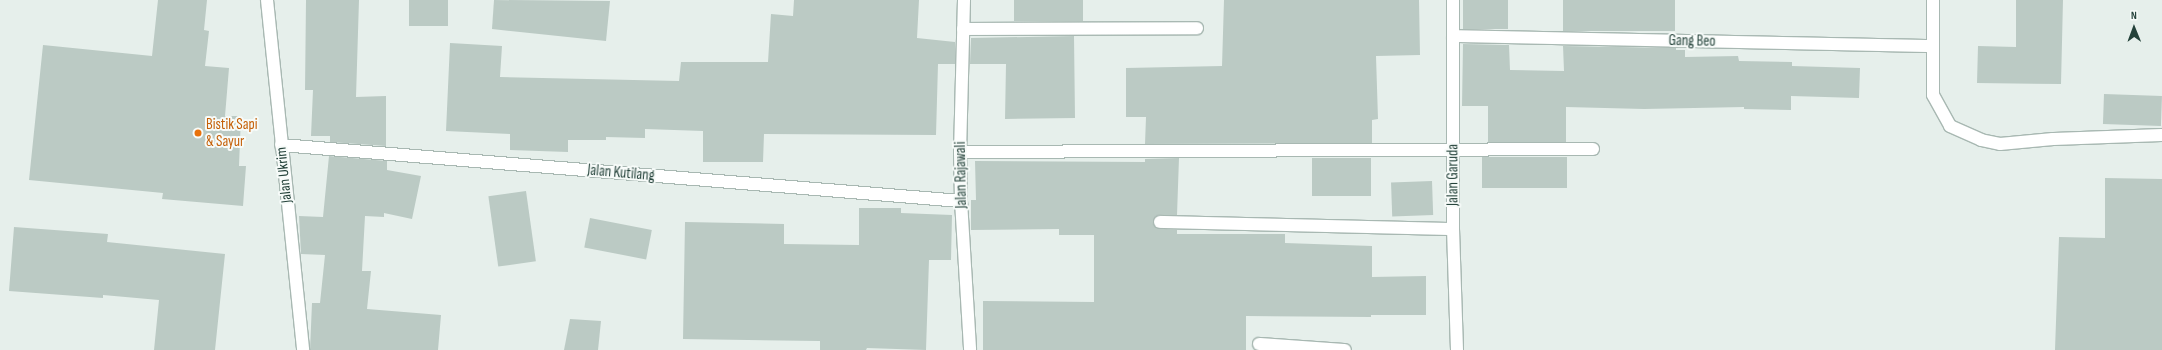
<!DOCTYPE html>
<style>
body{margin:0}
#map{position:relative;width:2162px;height:350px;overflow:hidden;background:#e6efeb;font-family:"Sofia Sans Condensed",sans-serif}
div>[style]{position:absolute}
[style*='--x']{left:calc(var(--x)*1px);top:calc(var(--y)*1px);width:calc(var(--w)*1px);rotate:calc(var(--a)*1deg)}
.building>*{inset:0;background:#bbcac4;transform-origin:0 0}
.roads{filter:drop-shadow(1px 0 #a8b8b2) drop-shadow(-1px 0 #a8b8b2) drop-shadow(0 1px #a8b8b2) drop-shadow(0 -1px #a8b8b2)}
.minor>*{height:12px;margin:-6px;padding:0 6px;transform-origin:6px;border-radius:6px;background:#fff}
.dots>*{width:11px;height:11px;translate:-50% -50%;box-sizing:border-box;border:2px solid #f7fbf9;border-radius:50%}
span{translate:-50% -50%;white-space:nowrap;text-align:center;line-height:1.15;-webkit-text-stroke:4px #f7fbf9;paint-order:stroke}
.street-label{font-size:15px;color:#24423a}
.food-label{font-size:15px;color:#c56008}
.left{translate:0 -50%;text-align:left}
.north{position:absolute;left:2114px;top:8px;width:40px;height:40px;-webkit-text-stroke:3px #f7fbf9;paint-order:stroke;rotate:359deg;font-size:11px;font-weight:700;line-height:16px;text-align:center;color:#24423a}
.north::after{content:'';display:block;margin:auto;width:14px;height:18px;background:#24423a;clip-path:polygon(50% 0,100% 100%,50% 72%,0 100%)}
</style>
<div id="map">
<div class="building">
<div style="clip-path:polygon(158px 0,207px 0,204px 30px,209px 31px,205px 66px,229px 68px,225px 116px,241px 116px,239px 166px,246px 166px,243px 206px,162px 199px,163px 193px,29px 180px,43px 45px,152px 56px)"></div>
<div style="clip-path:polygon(306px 0,359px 0,356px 97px,386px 96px,386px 146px,330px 142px,330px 136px,311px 136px,313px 90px,305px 90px)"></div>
<div style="left:409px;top:0;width:39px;height:26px"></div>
<div style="clip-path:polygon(494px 0,610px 1px,606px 41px,492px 29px)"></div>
<div style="clip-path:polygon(794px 0,919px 0,917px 38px,955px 42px,955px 64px,938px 64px,936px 135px,764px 134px,763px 162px,703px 162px,703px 131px,645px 129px,645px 138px,606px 137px,606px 140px,568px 140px,568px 152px,510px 150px,510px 134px,446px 131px,450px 43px,502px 46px,500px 77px,679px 81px,681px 62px,768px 62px,771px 14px,793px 16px)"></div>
<div style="left:1014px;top:0;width:69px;height:21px"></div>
<div style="clip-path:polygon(1224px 0,1419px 0,1420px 55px,1376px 56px,1378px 119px,1372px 120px,1372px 143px,1145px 144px,1146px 117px,1126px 117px,1126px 68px,1222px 66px)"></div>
<div style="left:1463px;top:0;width:45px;height:29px"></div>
<div style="left:1563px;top:0;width:112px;height:31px"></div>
<div style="clip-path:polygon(2016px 0,2063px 0,2061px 84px,1977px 83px,1978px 46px,2016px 47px)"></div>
<div style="clip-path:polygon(1074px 36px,1075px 118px,1005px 119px,1006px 64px,970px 64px,971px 38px)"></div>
<div style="clip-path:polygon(1463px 44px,1509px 45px,1510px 70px,1564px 71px,1563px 46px,1676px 48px,1676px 50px,1685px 50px,1685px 57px,1738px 56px,1739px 61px,1792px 62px,1792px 66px,1860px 68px,1859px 98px,1791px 96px,1791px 110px,1744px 109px,1744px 107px,1644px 109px,1566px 107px,1566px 142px,1488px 142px,1488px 106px,1462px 106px)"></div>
<div style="left:2104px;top:94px;width:58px;height:30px;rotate:2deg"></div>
<div style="clip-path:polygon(329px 156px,387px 161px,387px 170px,421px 176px,412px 219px,384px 213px,384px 217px,365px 216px,362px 271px,371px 271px,367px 309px,441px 315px,438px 350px,310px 350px,312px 303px,320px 303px,325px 255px,301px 254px,299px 216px,323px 217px)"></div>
<div style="left:1482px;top:157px;width:85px;height:31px"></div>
<div style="clip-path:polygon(1179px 158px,1177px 215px,1156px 216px,1153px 222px,1156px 228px,1177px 230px,1177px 234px,1285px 234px,1285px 243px,1372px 246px,1372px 277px,1426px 276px,1426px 315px,1371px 315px,1371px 317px,1246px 316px,1246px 350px,983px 350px,983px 301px,1094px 302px,1094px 235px,1059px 235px,1059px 229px,971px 230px,971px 200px,976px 200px,975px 161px,1145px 162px,1145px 159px)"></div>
<div style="left:1312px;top:158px;width:59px;height:38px"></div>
<div style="clip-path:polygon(2105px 178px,2162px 179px,2162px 350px,2055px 350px,2059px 237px,2105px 238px)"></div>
<div style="left:1432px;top:181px;width:34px;height:41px;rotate:88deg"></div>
<div style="left:526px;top:191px;width:71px;height:38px;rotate:82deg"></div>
<div style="clip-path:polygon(859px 208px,901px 208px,901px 213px,952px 215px,951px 260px,929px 260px,926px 350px,867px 348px,866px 350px,820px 350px,820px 341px,683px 339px,685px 222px,784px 224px,784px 244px,859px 245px)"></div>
<div style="left:590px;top:218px;width:63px;height:30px;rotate:11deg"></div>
<div style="clip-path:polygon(14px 227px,108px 234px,107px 242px,225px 254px,215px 350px,154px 350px,159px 300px,103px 295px,103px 298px,9px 291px)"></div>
<div style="clip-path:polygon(570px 319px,601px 321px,598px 350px,564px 350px)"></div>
</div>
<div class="roads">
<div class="minor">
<div style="--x:267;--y:0;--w:352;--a:84.1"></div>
<div style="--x:964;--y:0;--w:152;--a:91.5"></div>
<div style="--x:960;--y:152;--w:49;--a:88.8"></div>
<div style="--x:961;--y:201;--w:149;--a:86.5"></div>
<div style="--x:1453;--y:0;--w:229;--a:90"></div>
<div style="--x:1453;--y:229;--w:121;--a:88.1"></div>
<div style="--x:1933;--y:0;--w:95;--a:90"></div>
<div style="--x:1933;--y:95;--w:35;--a:61"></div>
<div style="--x:1950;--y:126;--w:34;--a:24"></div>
<div style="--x:1981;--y:140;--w:19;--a:12"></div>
<div style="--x:2000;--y:144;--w:53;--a:-5.4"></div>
<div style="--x:2053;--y:139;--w:109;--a:-2.1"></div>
<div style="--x:963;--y:29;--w:234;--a:-0.2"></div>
<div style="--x:1453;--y:36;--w:479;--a:1.2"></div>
<div style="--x:281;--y:145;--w:682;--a:4.71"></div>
<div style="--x:960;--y:152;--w:633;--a:-0.27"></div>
<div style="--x:1160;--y:222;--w:293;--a:1.4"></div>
<div style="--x:1259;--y:344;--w:86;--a:4"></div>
</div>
</div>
<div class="dots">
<div style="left:198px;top:133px;background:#e8710a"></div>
</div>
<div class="street-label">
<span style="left:1692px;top:41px;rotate:1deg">Gang Beo</span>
<span style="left:621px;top:173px;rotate:5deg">Jalan Kutilang</span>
<span style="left:284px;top:175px;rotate:-96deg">Jalan Ukrim</span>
<span style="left:961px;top:175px;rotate:-91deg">Jalan Rajawali</span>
<span style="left:1453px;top:175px;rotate:-90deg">Jalan Garuda</span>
</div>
<div class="food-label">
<span class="left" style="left:206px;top:133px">Bistik Sapi<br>&amp; Sayur</span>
</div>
<div class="north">N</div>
</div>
